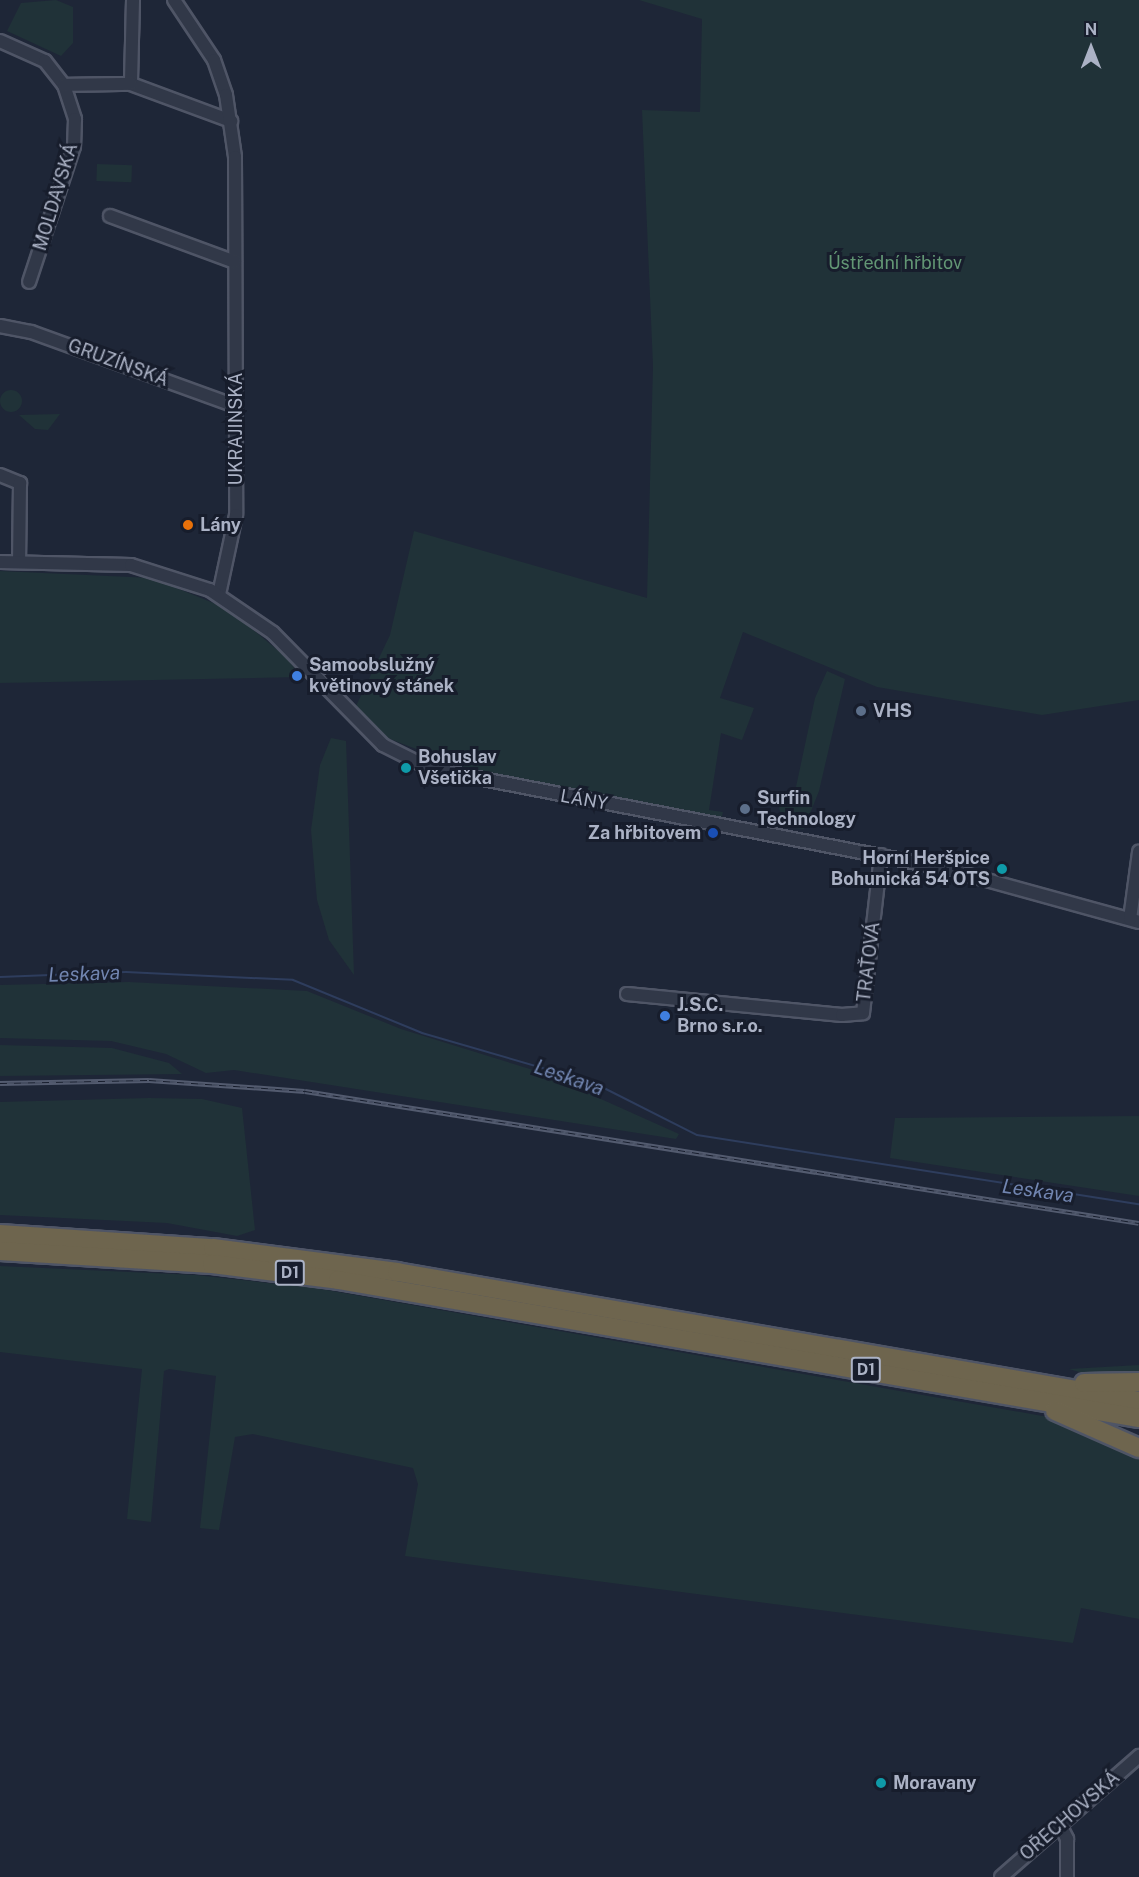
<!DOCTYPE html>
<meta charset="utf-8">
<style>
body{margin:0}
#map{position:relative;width:1139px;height:1877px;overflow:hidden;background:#1e2637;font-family:"Public Sans",sans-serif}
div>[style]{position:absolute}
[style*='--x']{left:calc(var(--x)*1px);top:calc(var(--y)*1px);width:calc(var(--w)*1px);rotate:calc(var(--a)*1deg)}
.green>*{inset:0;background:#203238;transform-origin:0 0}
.round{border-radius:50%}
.stream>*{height:2px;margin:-1px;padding:0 1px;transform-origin:1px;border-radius:1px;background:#2e3d5d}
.roads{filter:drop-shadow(2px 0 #4f5566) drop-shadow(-2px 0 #4f5566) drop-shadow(0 2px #4f5566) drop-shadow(0 -2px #4f5566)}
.minor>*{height:12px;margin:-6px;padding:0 6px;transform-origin:6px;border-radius:6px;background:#313848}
.highway>*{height:18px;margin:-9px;padding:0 9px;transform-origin:9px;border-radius:9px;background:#6e654e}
.rail>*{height:4.5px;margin-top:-2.25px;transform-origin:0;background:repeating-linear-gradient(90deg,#171d2c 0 7px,#535b6f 0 14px);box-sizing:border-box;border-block:2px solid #535b6f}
.dots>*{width:16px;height:16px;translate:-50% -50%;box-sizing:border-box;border:3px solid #171d2c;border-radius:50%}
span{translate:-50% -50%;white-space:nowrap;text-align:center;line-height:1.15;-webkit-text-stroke:6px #171d2c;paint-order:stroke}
.shield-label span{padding:2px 4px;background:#171d2c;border:2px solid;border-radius:4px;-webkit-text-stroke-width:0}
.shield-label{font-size:16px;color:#abb2c5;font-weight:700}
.street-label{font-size:18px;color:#abb2c5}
.park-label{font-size:18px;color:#629674}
.poi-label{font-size:18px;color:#abb2c5;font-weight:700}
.left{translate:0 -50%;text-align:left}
.right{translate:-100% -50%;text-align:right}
.water-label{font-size:20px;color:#7185b0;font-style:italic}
.north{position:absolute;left:1061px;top:18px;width:60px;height:60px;-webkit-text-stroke:4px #171d2c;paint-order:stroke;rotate:0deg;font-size:16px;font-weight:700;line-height:24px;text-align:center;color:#abb2c5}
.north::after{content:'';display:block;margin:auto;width:21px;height:27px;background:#abb2c5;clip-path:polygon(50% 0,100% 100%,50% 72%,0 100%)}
</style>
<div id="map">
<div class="green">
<div style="clip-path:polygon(56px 0,73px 7px,73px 43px,61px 56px,7px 31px,21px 3px)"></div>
<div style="clip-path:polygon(639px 0,1139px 0,1139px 700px,1042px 715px,877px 687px,743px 632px,720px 698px,754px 708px,742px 740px,721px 733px,709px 810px,723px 812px,721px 820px,461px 766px,382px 736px,355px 708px,390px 635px,414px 531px,647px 598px,653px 366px,642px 110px,700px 112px,702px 19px)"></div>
<div style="left:97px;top:164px;width:35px;height:17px;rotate:2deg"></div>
<div class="round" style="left:0;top:390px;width:22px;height:22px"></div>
<div style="clip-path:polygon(60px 414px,48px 430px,35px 429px,19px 415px)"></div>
<div style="clip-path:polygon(0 571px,152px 578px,228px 609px,287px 658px,301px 677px,0 683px)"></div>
<div style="clip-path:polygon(827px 671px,845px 679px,819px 791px,804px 829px,785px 827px,779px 808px,786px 800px,793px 801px,815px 698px)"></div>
<div style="clip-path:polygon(331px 738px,346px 741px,354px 975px,329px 940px,317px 900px,311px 830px,320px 765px)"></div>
<div style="clip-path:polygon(129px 982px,307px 991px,401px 1029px,543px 1073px,679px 1134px,676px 1139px,234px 1070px,206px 1073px,166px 1054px,111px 1041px,0 1038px,0 985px)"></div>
<div style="clip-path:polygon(0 1045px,112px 1048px,169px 1063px,182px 1074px,0 1076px)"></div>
<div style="clip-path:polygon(149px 1098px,202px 1099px,242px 1108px,255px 1230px,237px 1236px,167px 1223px,0 1215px,0 1102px)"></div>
<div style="clip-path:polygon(1139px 1116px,1139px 1196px,890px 1158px,895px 1118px)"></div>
<div style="clip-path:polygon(0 1266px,195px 1275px,315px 1288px,1048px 1417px,1139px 1455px,1139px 1619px,1081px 1608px,1073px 1643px,405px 1556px,418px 1484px,413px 1468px,253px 1434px,235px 1437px,219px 1530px,200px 1528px,216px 1376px,169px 1369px,164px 1371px,151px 1522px,127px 1519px,142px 1369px,0 1352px)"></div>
<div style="clip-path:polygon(1139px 1365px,1139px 1374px,1100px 1378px,1069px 1369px)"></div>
</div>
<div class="stream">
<div style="--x:0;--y:977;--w:126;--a:-2.3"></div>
<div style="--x:126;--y:972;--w:167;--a:2.7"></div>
<div style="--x:293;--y:980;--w:139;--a:22.3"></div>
<div style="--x:422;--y:1033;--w:179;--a:16.2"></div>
<div style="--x:594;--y:1083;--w:115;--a:26.8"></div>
<div style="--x:697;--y:1135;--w:447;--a:8.9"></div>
</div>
<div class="roads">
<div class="minor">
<div style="--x:133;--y:0;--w:84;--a:91.4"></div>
<div style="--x:131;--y:84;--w:107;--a:20.3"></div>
<div style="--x:174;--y:0;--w:72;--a:56.3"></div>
<div style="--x:214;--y:60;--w:37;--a:71"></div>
<div style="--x:226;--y:95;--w:63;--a:81.7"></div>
<div style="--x:235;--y:157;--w:358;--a:89.8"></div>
<div style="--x:236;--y:515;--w:81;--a:102.1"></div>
<div style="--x:0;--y:41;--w:49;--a:24"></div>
<div style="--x:45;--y:61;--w:31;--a:52"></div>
<div style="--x:64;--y:85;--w:36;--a:72"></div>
<div style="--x:75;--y:119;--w:27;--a:92"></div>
<div style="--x:74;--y:146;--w:143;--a:108.3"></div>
<div style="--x:64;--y:85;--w:67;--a:-0.9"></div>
<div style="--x:110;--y:216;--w:133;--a:20.2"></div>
<div style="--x:0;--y:326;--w:32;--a:11"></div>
<div style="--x:31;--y:332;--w:217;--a:19.9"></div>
<div style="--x:0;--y:475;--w:22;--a:22"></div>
<div style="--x:20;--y:483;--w:79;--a:90.7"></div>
<div style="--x:0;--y:562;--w:131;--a:1.3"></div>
<div style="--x:131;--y:565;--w:83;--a:17.6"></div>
<div style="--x:210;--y:590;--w:76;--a:34.3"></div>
<div style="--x:273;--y:633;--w:157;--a:45.5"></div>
<div style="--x:383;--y:745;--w:54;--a:26.6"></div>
<div style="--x:431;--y:769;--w:521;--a:10.94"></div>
<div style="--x:943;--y:868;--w:203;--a:15.4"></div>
<div style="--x:1130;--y:919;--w:68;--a:-82.3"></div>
<div style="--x:627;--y:994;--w:216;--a:5.6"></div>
<div style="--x:842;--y:1015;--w:21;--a:-5"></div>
<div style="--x:863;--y:1013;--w:159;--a:-83.5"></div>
<div style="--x:1060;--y:1825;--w:16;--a:63"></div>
<div style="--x:1067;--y:1839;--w:38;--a:90"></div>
<div style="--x:1001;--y:1877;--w:184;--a:-41.2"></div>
</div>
<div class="highway">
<div style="--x:0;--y:1234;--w:213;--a:3.8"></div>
<div style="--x:213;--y:1248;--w:186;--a:7.4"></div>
<div style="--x:397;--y:1272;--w:753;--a:9.86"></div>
<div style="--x:0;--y:1251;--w:212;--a:3.5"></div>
<div style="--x:212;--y:1264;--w:127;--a:7.2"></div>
<div style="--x:338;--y:1280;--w:813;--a:9.78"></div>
<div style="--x:1084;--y:1383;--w:55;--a:-1"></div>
<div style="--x:1055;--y:1411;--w:92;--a:23.8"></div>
</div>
</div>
<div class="rail">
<div style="--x:0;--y:1083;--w:149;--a:-1.2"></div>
<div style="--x:149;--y:1080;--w:156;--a:4"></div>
<div style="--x:305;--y:1091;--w:844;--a:8.99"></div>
</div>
<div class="dots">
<div style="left:188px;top:525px;background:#e8710a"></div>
<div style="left:297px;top:676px;background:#3f7fe0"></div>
<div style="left:861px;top:711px;background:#5c6f8a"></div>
<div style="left:406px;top:768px;background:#0f9aa8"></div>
<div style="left:745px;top:809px;background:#5c6f8a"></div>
<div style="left:713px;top:833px;background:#1a4fb4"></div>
<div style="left:1002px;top:869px;background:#0f9aa8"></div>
<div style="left:665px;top:1016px;background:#3f7fe0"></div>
<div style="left:881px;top:1783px;background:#0f9aa8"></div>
</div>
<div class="shield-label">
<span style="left:290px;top:1273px">D1</span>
<span style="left:866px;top:1370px">D1</span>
</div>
<div class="street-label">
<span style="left:56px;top:197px;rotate:-73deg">MOLDAVSKÁ</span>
<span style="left:118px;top:363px;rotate:20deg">GRUZÍNSKÁ</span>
<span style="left:236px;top:429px;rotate:-90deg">UKRAJINSKÁ</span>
<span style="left:584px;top:800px;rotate:10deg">LÁNY</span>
<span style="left:869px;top:962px;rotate:-83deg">TRAŤOVÁ</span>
<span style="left:1070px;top:1816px;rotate:-41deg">OŘECHOVSKÁ</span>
</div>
<div class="park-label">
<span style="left:895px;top:263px">Ústřední hřbitov</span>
</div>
<div class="poi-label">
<span class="left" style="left:200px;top:525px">Lány</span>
<span class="left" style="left:309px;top:676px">Samoobslužný<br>květinový stánek</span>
<span class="left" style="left:873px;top:711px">VHS</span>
<span class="left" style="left:418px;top:768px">Bohuslav<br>Všetička</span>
<span class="left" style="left:757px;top:809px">Surfin<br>Technology</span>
<span class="right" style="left:701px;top:833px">Za hřbitovem</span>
<span class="right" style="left:990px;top:869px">Horní Heršpice<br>Bohunická 54 OTS</span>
<span class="left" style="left:677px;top:1016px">J.S.C.<br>Brno s.r.o.</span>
<span class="left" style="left:893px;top:1783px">Moravany</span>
</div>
<div class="water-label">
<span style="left:84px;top:974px;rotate:-2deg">Leskava</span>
<span style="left:569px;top:1078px;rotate:19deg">Leskava</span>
<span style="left:1038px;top:1191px;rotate:8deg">Leskava</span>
</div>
<div class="north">N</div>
</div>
